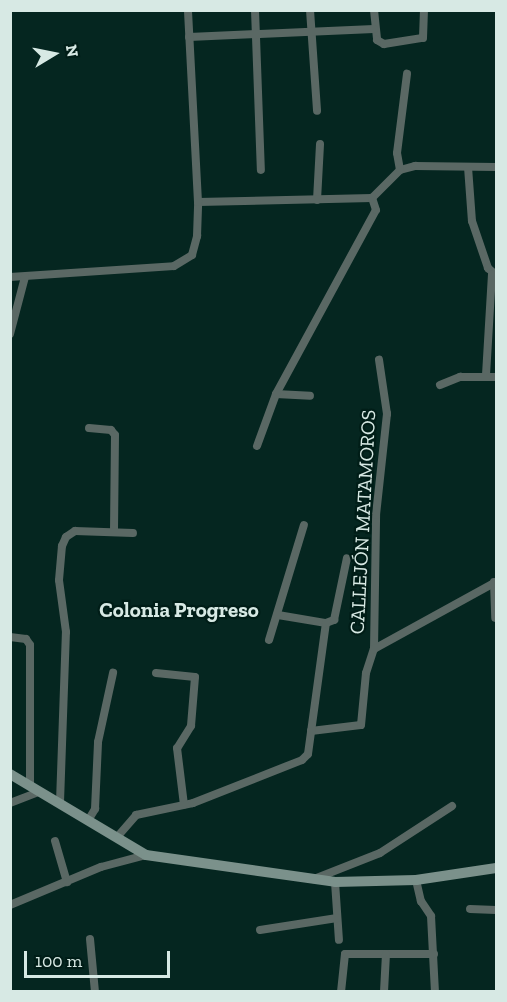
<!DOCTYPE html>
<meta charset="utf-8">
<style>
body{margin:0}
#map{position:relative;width:507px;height:1002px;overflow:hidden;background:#052620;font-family:"Zilla Slab",serif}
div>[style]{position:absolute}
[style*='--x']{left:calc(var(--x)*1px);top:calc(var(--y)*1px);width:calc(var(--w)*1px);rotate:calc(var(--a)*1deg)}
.street>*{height:8px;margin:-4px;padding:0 4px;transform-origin:4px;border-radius:4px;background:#5a6864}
.secondary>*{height:10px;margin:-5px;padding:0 5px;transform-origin:5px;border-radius:5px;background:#7b918b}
span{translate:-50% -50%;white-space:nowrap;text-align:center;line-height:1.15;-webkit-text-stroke:4.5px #001d17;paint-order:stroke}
.street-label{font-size:20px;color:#d7e9e4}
.neighbourhood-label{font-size:21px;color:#d7e9e4;font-weight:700}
.frame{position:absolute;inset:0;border:12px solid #d7e9e4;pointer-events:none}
.north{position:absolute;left:24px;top:24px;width:60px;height:60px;-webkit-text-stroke:4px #001d17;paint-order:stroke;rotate:80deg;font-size:16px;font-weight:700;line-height:24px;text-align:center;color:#d7e9e4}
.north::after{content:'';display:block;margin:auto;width:21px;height:27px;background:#d7e9e4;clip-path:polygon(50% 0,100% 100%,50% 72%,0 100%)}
.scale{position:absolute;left:24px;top:951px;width:146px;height:27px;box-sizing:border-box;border:3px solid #d7e9e4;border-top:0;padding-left:8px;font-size:18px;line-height:21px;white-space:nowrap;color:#d7e9e4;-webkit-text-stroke:4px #001d17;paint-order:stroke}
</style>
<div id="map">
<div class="street">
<div style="--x:255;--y:10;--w:160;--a:87.9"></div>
<div style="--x:310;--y:10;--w:101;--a:86"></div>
<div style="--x:374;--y:10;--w:30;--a:84"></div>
<div style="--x:377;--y:40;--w:8;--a:30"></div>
<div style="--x:384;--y:44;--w:39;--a:-9"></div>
<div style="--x:423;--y:38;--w:28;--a:-88"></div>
<div style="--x:189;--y:37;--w:185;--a:-2.5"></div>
<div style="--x:468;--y:167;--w:54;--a:85.8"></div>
<div style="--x:472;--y:221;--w:50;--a:71.2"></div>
<div style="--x:488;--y:268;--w:11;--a:41"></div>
<div style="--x:400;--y:170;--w:16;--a:-15"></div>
<div style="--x:415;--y:166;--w:81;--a:0.7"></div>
<div style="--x:372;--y:198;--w:40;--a:-45"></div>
<div style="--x:400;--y:170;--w:17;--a:-100"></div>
<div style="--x:397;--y:153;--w:80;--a:-82.8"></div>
<div style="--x:317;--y:200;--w:56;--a:-86.9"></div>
<div style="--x:198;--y:202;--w:174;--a:-1.3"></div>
<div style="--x:10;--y:277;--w:164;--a:-3.8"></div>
<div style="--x:174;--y:266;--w:21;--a:-31"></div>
<div style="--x:192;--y:255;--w:20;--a:-75"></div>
<div style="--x:197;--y:236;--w:34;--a:-88"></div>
<div style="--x:198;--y:202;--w:192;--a:-93"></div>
<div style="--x:10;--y:334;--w:59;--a:-75.3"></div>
<div style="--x:486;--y:375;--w:101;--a:-86.6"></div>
<div style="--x:440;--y:385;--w:22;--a:-22"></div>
<div style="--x:460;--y:377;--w:36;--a:0"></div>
<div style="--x:276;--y:394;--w:34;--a:3"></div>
<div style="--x:89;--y:428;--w:22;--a:5"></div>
<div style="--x:111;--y:430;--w:6;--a:51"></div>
<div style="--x:115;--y:435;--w:97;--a:90.6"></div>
<div style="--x:257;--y:446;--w:55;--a:-69.9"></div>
<div style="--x:276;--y:394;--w:209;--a:-61.5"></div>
<div style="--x:376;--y:210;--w:13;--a:-108"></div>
<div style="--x:494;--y:582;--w:36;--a:88"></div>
<div style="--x:278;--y:615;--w:49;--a:9.5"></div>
<div style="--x:10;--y:637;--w:16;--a:7"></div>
<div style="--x:26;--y:639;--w:7;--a:56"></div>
<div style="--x:30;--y:645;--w:141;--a:90"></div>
<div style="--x:269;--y:640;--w:120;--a:-73.1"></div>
<div style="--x:374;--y:649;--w:134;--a:-89.1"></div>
<div style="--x:376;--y:515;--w:102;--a:-83.8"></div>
<div style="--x:387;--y:414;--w:55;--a:-98.4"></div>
<div style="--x:156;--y:673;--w:39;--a:6"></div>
<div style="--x:195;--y:677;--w:49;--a:94.7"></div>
<div style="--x:191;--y:726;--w:26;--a:122"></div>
<div style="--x:177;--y:748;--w:57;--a:83"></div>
<div style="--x:311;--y:731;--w:50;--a:-6.8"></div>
<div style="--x:361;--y:725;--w:52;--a:-84.5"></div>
<div style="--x:366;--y:673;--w:25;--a:-72"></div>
<div style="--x:374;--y:649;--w:139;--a:-28.8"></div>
<div style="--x:60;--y:802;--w:170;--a:-88"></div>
<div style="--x:66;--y:632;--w:52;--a:-97.7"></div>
<div style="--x:59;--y:580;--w:34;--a:-85"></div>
<div style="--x:62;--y:546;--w:10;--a:-66"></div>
<div style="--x:66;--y:537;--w:11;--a:-34"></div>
<div style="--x:75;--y:531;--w:58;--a:2"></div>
<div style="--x:10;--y:803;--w:31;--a:-21"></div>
<div style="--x:89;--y:819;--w:12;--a:-59"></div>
<div style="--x:95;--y:809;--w:67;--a:-87.4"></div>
<div style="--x:98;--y:742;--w:71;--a:-77.7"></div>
<div style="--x:118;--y:836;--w:28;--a:-49"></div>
<div style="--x:136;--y:815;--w:58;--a:-11.9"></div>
<div style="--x:193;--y:803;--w:117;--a:-21.5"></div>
<div style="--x:302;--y:760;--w:8;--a:-45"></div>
<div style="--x:308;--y:754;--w:132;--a:-82.2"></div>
<div style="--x:326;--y:623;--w:9;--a:-21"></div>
<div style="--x:334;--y:620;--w:63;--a:-78.2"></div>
<div style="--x:55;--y:841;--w:43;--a:73.7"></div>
<div style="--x:314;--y:879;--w:71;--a:-21.5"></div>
<div style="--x:380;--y:853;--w:86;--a:-33.1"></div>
<div style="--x:416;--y:880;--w:22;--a:77"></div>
<div style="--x:421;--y:901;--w:18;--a:56"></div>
<div style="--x:431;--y:916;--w:76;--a:87"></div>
<div style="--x:335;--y:882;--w:58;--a:86.1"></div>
<div style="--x:10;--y:905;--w:99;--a:-22.7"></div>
<div style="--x:101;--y:867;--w:47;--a:-14.9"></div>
<div style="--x:470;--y:909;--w:26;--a:2"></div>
<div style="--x:260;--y:930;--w:78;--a:-8.9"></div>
<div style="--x:90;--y:939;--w:53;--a:84.6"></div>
<div style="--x:341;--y:992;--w:38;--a:-84"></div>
<div style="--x:345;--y:954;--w:89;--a:0"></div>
<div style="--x:384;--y:992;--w:38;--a:-87"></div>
</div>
<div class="secondary">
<div style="--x:10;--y:774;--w:158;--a:30.8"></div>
<div style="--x:146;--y:855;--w:191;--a:8.1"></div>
<div style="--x:335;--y:882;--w:81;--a:-1.4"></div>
<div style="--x:416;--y:880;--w:81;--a:-8.5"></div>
</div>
<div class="street-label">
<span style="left:363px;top:522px;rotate:-87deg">CALLEJÓN MATAMOROS</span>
</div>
<div class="neighbourhood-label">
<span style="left:179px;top:610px">Colonia Progreso</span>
</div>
<div class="frame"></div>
<div class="north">N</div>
<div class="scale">100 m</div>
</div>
